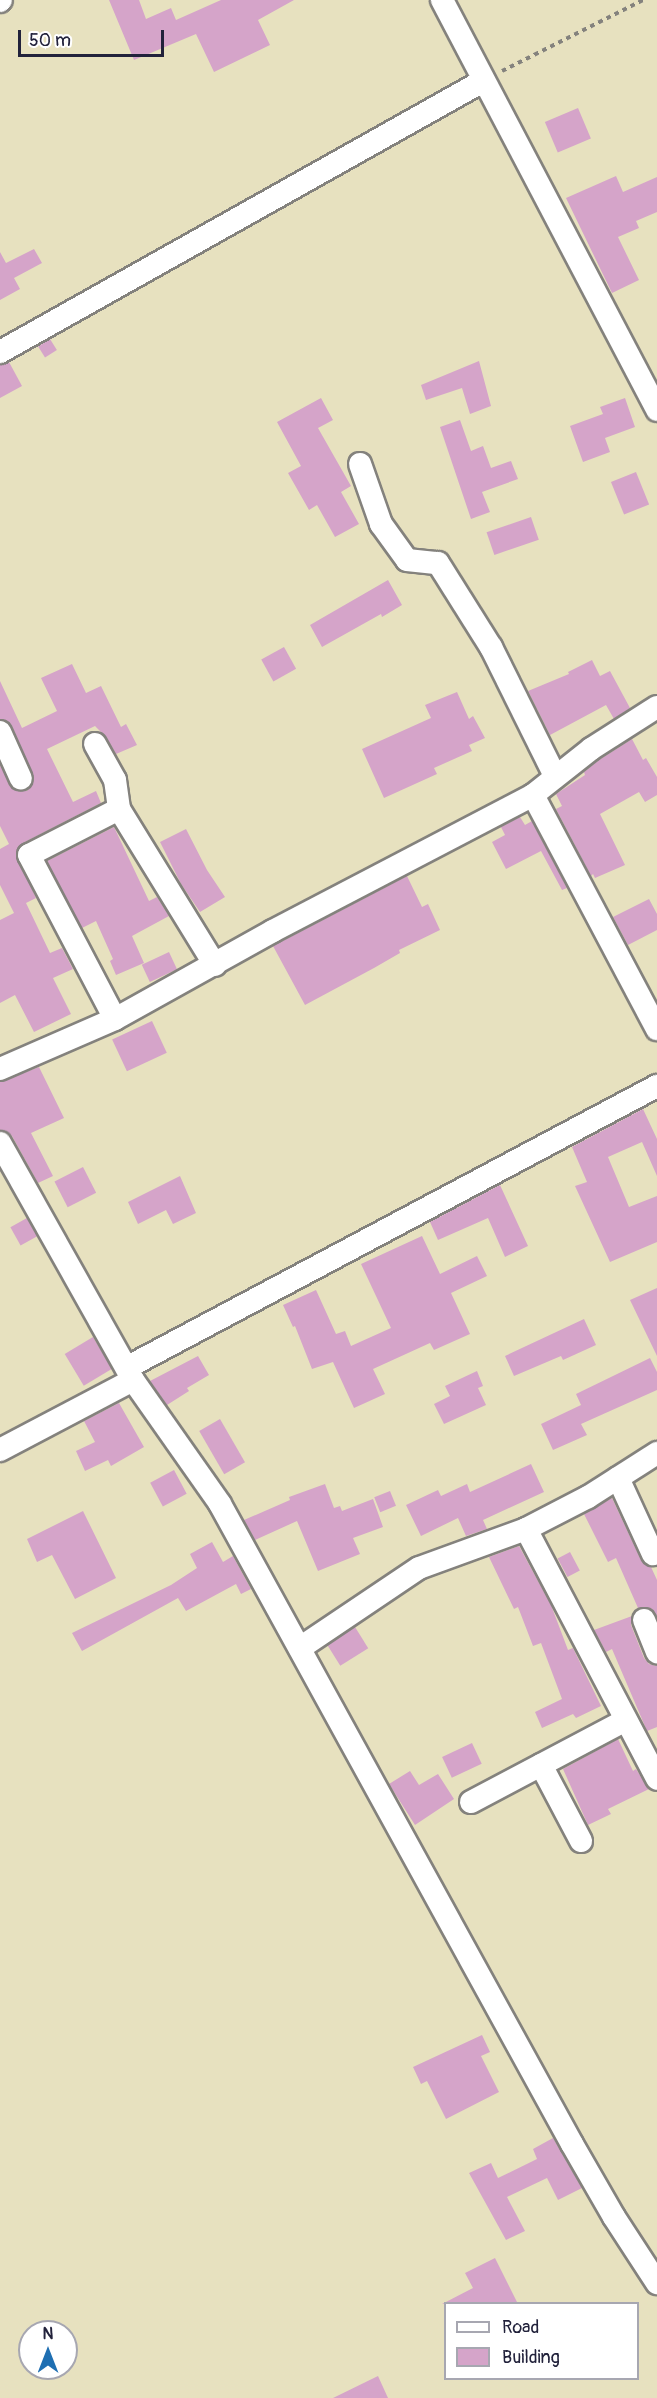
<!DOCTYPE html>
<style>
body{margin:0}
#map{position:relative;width:657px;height:2398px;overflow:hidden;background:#e7e1bf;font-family:Pangolin,sans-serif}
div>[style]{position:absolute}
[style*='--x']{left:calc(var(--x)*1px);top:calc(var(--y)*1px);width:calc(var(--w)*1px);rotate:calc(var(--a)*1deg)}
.building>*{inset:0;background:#d5a4c9;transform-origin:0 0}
.path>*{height:4px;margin-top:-2px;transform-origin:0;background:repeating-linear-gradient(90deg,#84827d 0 4.5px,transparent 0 9px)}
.roads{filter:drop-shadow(2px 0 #84827d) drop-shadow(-2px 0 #84827d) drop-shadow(0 2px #84827d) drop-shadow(0 -2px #84827d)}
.street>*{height:22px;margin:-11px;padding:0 11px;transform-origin:11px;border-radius:11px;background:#fff}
span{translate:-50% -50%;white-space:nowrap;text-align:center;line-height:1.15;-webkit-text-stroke:4.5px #fff;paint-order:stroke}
.legend{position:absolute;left:444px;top:2302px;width:195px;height:78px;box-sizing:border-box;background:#fff;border:2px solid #a7a7b1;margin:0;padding:8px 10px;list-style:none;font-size:18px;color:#22223b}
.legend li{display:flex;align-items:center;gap:12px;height:30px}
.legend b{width:30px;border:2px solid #a7a7b1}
.north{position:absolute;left:18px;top:2320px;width:60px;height:60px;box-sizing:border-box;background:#fff;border:2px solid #a7a7b1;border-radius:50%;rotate:0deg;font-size:16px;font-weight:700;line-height:24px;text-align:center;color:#22223b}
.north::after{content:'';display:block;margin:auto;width:21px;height:27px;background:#1f6fb2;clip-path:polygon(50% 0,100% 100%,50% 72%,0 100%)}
.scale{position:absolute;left:18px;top:30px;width:146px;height:27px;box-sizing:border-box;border:3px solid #22223b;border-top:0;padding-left:8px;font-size:18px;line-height:21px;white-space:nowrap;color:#22223b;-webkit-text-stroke:4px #fff;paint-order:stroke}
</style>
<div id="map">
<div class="building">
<div style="clip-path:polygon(109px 0,139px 0,146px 19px,171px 8px,176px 20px,221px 0,294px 0,258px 20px,270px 45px,214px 72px,196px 34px,134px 60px)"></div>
<div style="left:578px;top:108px;width:33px;height:36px;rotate:67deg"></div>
<div style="clip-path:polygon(616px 176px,623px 192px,657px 177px,657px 212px,636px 221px,639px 228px,618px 237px,639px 280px,612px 293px,566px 198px)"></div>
<div style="clip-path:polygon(34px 249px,42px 263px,14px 278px,20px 289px,0 300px,0 252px,6px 263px)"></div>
<div style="left:50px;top:339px;width:13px;height:14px;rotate:58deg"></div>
<div style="clip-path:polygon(479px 361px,491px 406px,470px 414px,462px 388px,426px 400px,421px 385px)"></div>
<div style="clip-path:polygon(9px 362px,22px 386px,0 398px,0 365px)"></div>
<div style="clip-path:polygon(321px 398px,333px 420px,318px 428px,351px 486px,341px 492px,359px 524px,335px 537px,317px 505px,309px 510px,288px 473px,301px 466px,277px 422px)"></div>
<div style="clip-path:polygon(625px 398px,635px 427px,605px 438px,610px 452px,583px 462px,570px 426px,603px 414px,600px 407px)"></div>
<div style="clip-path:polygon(460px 420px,471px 451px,483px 446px,491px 468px,511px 461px,518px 479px,482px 492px,490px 512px,471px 519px,440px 427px)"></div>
<div style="left:636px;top:472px;width:35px;height:27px;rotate:68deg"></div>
<div style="left:531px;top:517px;width:24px;height:47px;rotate:71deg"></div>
<div style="clip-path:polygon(388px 580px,402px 605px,382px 617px,381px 614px,322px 647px,310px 625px)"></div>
<div style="left:284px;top:647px;width:25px;height:26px;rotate:61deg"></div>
<div style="clip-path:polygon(592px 660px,600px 676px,610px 671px,630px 708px,614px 719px,606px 705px,550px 735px,528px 691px,569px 674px,568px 672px)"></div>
<div style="clip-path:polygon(72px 664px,86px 693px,101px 686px,121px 727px,126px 724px,137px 745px,116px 754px,106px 737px,95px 726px,47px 749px,73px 802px,96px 791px,101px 803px,23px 843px,16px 854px,36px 898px,26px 903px,50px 953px,62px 948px,73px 969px,53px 978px,71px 1014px,34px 1032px,15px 995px,0 1003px,0 920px,14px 913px,0 885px,0 849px,9px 844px,0 826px,0 765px,14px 790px,27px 791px,34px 780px,12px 726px,7px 721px,0 719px,0 681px,22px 728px,57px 711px,41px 678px)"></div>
<div style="clip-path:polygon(457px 692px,469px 719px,473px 716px,485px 738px,469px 745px,472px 751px,434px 768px,437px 774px,384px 798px,362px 749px,431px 718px,425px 705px)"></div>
<div style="clip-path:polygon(632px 739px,643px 760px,646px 758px,657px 777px,657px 795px,645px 802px,639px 792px,600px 814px,625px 865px,595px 878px,593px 874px,591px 876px,556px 809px,562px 806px,556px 794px,585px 775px,584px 772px,599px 760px)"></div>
<div style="clip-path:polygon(520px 817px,525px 825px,532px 821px,567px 888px,562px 890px,541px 851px,506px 869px,492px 842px,505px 835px,501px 827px)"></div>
<div style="clip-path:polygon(114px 827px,149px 901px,157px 897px,169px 916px,132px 936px,144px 963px,116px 975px,110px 961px,113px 959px,96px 921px,82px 928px,47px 861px)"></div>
<div style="clip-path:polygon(186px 829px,207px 870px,225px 897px,200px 912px,181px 884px,160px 842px)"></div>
<div style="clip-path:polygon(407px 876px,422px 907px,428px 904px,440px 930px,399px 950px,400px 953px,374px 968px,305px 1005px,273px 946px)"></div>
<div style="clip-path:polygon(649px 899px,657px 914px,657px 930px,628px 945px,613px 917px)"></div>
<div style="left:169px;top:952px;width:19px;height:30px;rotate:65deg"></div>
<div style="left:152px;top:1021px;width:35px;height:44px;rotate:65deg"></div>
<div style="clip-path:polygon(39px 1067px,64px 1118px,31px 1133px,53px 1176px,38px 1183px,12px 1136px,0 1130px,0 1082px)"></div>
<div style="clip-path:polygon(643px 1109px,657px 1139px,657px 1176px,642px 1142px,608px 1157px,629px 1207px,657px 1196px,657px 1242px,610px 1262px,575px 1186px,587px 1182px,572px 1147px)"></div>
<div style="left:83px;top:1167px;width:29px;height:32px;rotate:63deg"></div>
<div style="clip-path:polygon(180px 1176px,196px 1213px,173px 1224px,166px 1210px,138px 1224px,128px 1202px)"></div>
<div style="clip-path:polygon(500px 1185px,528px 1246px,505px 1257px,488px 1218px,438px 1240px,430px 1222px)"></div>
<div style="left:27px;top:1218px;width:21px;height:19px;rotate:61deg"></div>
<div style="clip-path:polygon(422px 1236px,440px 1274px,477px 1256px,487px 1276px,451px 1293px,470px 1334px,434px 1350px,430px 1343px,373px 1369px,385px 1394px,354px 1408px,333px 1362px,312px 1369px,295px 1326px,293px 1327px,283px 1305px,316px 1290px,336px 1334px,345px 1331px,351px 1346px,391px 1328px,361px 1264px)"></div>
<div style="clip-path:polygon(657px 1288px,657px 1356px,630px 1300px)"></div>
<div style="clip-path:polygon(584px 1319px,596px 1345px,563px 1360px,561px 1356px,514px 1376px,505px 1356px)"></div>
<div style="left:93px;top:1337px;width:37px;height:33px;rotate:59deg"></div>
<div style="clip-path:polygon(198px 1356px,209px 1375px,187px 1388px,189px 1391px,167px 1405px,150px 1381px)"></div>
<div style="clip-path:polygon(650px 1358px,657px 1372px,657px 1390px,581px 1424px,587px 1435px,553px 1450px,541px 1424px,581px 1405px,576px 1394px)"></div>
<div style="clip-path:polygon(477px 1371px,483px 1386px,478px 1388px,486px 1405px,444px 1424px,434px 1404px,450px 1396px,445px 1386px)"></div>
<div style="clip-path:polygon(119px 1403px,144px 1447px,111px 1466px,108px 1460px,85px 1471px,76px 1451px,95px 1442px,84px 1421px)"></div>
<div style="left:220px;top:1419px;width:50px;height:24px;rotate:60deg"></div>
<div style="clip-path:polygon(531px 1464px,544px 1492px,483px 1520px,487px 1529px,466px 1536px,458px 1518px,421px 1536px,406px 1505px,438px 1490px,441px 1496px,467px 1484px,470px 1492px)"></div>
<div style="left:174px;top:1470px;width:27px;height:27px;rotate:62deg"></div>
<div style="clip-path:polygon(325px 1484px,334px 1508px,340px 1506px,342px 1511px,373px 1499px,383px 1527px,353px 1538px,360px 1554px,318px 1571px,297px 1521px,255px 1540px,244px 1520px,290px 1500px,289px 1497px)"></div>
<div style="left:390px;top:1491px;width:16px;height:17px;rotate:68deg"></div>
<div style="clip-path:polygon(612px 1498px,641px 1560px,651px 1567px,657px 1580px,657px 1616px,652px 1609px,638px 1608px,616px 1558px,608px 1562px,584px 1514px)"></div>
<div style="clip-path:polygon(83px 1511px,116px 1578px,75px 1599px,52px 1555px,37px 1562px,27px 1539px)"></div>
<div style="clip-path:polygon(212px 1542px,223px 1562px,233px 1556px,251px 1589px,241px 1594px,236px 1584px,186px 1611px,178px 1598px,82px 1651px,72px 1633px,171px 1585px,197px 1568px,190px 1554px)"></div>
<div style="clip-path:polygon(519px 1546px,551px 1605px,568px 1650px,573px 1648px,601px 1706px,576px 1718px,573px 1714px,542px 1728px,535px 1712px,562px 1699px,541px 1643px,533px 1646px,518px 1607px,514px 1609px,489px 1557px)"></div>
<div style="left:570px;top:1552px;width:21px;height:14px;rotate:62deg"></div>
<div style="clip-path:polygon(632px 1616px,631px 1625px,644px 1658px,649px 1664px,657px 1666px,657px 1727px,647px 1731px,612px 1649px,606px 1652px,594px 1630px)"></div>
<div style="left:355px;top:1627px;width:25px;height:33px;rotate:58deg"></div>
<div style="clip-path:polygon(618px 1739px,633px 1771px,636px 1769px,649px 1789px,608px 1809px,611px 1814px,588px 1825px,563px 1769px)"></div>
<div style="left:472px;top:1743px;width:23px;height:33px;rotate:65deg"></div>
<div style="clip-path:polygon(410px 1771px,419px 1785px,438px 1774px,454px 1799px,415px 1825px,389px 1784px)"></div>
<div style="clip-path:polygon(482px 2035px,490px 2052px,481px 2056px,499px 2092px,446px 2119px,427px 2081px,421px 2084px,413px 2067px)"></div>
<div style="clip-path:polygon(553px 2138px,582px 2188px,558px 2200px,547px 2178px,507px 2197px,525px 2231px,506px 2240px,469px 2173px,491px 2163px,498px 2178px,537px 2159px,533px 2149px)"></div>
<div style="clip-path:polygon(495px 2258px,518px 2304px,442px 2304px,473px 2288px,465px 2273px)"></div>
<div style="clip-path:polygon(378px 2376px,388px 2398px,333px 2398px)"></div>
</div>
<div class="path">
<div style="--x:502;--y:71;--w:158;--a:-26.7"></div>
</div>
<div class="roads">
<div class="street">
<div style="--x:442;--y:0;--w:463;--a:62.3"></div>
<div style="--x:0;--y:1;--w:1;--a:-45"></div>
<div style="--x:0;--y:352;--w:554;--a:-29.3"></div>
<div style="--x:360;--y:464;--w:64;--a:70.7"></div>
<div style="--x:381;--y:524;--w:44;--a:54.2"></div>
<div style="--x:407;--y:560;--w:31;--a:6"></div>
<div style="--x:438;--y:563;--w:99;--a:57.8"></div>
<div style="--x:491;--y:647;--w:144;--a:63.6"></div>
<div style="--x:0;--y:732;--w:51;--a:65.9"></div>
<div style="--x:95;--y:744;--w:41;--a:60.9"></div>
<div style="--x:115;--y:780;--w:29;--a:82"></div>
<div style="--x:119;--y:809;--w:101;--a:152.9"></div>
<div style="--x:29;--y:855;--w:185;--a:62.3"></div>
<div style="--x:533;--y:795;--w:265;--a:62.1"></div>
<div style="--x:119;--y:809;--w:183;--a:58.4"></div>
<div style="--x:0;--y:1069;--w:125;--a:-23.5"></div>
<div style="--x:115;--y:1019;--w:181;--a:-29.1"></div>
<div style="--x:273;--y:931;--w:293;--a:-27.6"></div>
<div style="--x:533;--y:795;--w:74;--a:-38.4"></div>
<div style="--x:591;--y:749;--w:78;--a:-32.5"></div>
<div style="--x:0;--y:1143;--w:272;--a:60.7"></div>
<div style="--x:133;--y:1380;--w:151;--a:54.9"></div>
<div style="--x:220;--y:1504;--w:730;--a:61.19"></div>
<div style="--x:572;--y:2144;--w:84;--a:60.1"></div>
<div style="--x:614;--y:2217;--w:79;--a:56.9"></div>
<div style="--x:128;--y:1367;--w:599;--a:-27.98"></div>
<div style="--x:0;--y:1450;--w:150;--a:-27.8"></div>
<div style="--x:618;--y:1478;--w:84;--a:65.3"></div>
<div style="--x:526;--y:1529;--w:282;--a:62.3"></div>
<div style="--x:644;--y:1620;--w:35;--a:68"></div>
<div style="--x:300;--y:1648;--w:143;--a:-33.9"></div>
<div style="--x:419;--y:1568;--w:114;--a:-20"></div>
<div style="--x:526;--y:1529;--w:70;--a:-27.3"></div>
<div style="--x:588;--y:1497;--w:82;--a:-32.5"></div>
<div style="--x:541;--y:1765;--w:86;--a:62.2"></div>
<div style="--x:471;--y:1802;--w:175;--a:-27.9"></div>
</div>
</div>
<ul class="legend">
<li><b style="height:8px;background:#fff"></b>Road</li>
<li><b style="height:16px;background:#d5a4c9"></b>Building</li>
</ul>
<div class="north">N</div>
<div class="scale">50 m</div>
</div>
